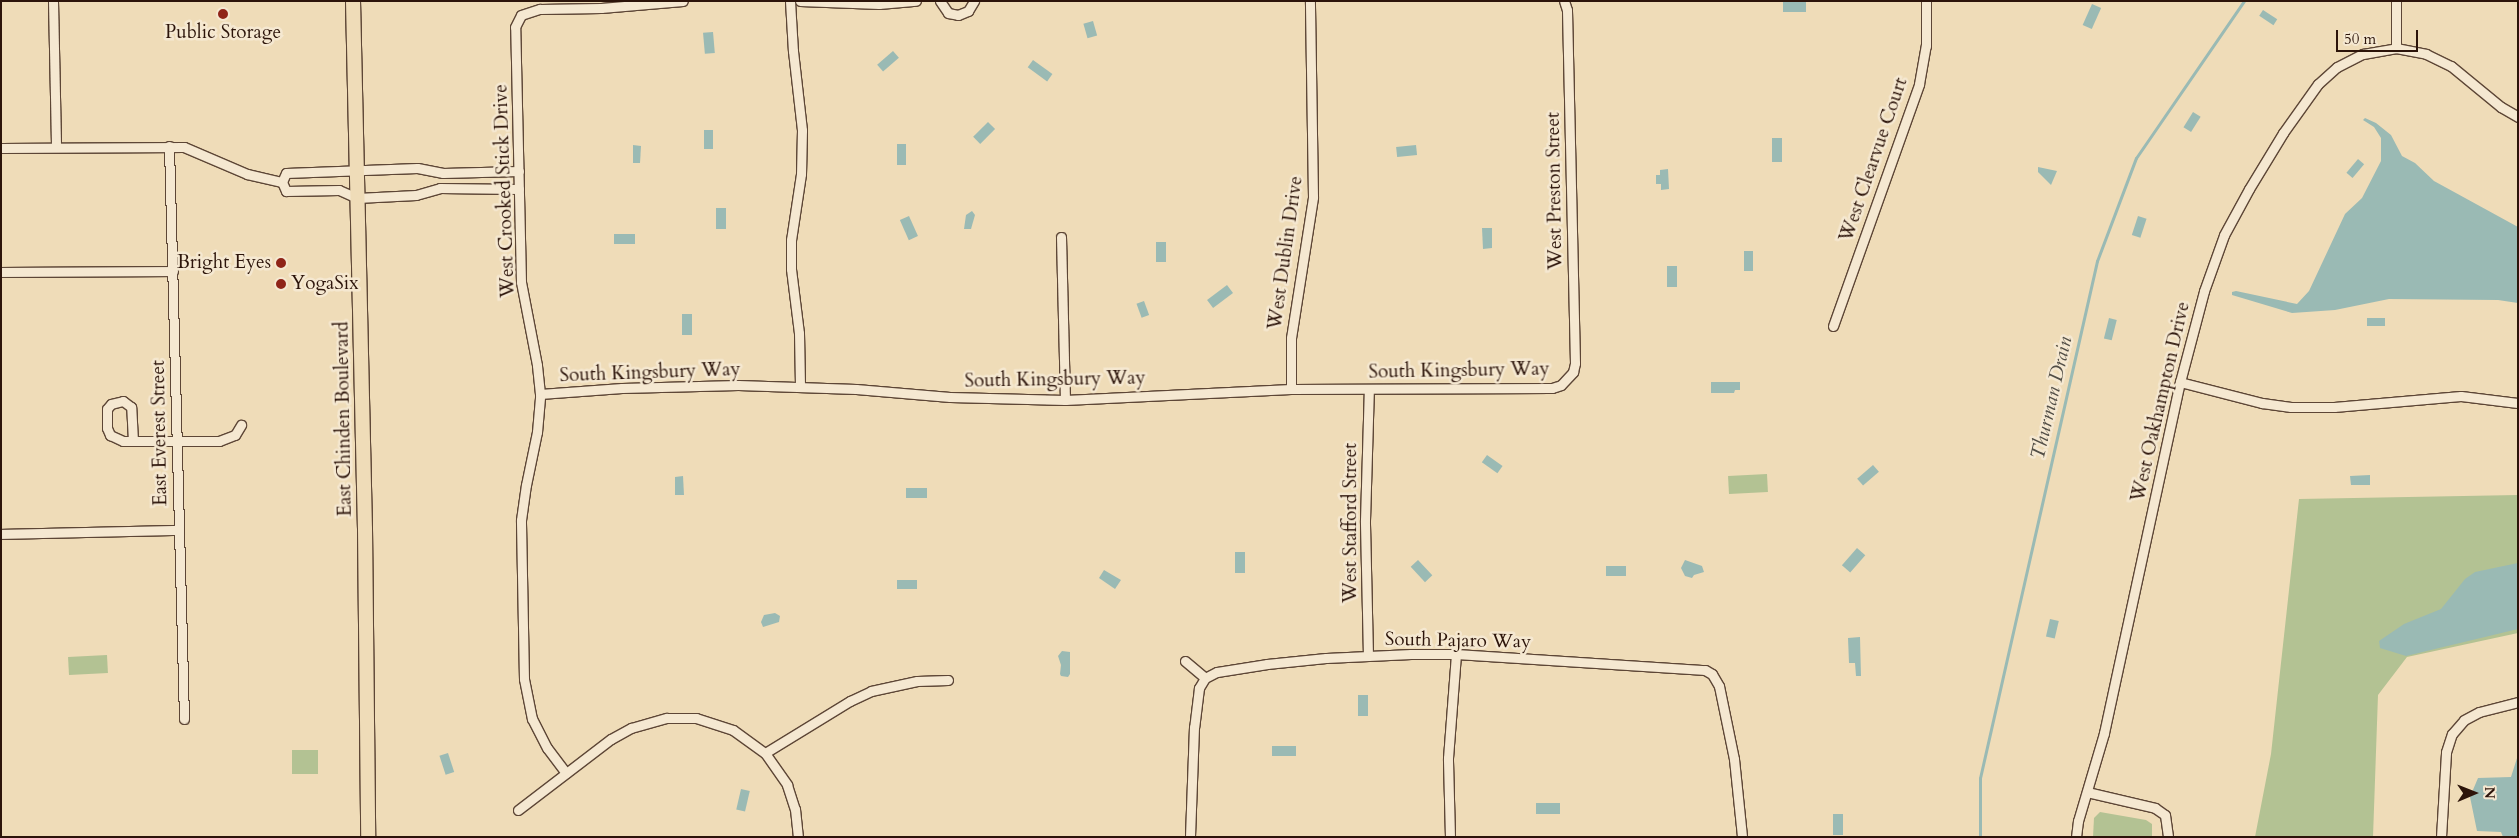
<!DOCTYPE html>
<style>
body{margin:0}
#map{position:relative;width:2519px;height:838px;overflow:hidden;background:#efdcb8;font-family:Cardo,serif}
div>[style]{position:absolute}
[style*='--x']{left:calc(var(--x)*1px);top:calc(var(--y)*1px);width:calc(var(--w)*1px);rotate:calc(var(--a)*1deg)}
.green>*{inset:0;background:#b3c293;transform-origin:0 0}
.water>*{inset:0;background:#9abab4;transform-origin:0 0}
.stream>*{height:3px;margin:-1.5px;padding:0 1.5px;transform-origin:1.5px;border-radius:1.5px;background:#9abab4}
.roads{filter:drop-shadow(1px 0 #5d4636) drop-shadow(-1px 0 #5d4636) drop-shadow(0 1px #5d4636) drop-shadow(0 -1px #5d4636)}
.street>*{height:9px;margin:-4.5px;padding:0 4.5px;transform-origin:4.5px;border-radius:4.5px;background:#f5e8d1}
.primary>*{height:14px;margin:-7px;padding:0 7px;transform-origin:7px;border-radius:7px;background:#efdcb8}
.dots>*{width:14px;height:14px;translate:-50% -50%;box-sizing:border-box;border:2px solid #f5e8d1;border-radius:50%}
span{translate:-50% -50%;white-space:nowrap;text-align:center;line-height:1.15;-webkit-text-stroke:5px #f5e8d1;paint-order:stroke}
.poi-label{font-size:19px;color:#2c140a}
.right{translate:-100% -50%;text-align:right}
.left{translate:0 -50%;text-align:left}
.street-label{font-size:19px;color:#2c140a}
.water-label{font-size:20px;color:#524e46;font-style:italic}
.frame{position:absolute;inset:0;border:2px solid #2c140a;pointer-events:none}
.north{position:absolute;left:2449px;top:768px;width:50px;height:50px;-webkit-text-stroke:4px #f5e8d1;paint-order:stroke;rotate:89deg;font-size:14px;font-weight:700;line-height:20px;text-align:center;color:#2c140a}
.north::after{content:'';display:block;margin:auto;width:18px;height:22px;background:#2c140a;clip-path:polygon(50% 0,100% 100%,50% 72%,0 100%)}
.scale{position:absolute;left:2336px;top:30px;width:82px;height:22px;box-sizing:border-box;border:2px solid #2c140a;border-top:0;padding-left:6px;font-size:15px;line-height:18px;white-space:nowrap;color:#2c140a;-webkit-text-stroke:4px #f5e8d1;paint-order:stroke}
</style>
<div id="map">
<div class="green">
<div style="left:1767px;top:474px;width:18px;height:39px;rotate:87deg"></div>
<div style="clip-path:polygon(2518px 495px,2518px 633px,2407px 657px,2378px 695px,2373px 837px,2255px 837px,2271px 754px,2299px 499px)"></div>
<div style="left:107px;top:655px;width:18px;height:39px;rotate:87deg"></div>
<div style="left:292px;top:750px;width:26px;height:24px"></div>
<div style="clip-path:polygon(2100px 812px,2146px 820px,2152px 824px,2152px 837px,2093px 837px,2094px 818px)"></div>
</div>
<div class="water">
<div style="left:1783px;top:2px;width:23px;height:10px"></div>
<div style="left:2092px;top:4px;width:10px;height:23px;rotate:24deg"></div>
<div style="left:2263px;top:10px;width:17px;height:7px;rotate:33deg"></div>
<div style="left:1093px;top:21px;width:15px;height:10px;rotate:74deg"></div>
<div style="left:713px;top:32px;width:21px;height:10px;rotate:85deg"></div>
<div style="left:893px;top:51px;width:9px;height:21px;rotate:49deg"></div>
<div style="left:1033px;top:60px;width:24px;height:9px;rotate:36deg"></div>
<div style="left:2193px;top:112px;width:9px;height:18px;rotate:32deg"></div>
<div style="clip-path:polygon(2365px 118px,2376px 123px,2391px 135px,2402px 156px,2415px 163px,2434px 181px,2518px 227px,2518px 303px,2498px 300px,2389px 299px,2335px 310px,2292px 313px,2232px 295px,2232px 292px,2236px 291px,2297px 304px,2309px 291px,2345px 214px,2362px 198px,2381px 161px,2381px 138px,2374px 127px,2363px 120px)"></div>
<div style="left:988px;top:122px;width:10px;height:21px;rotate:45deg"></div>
<div style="left:704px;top:130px;width:9px;height:19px"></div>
<div style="left:1782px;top:138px;width:24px;height:10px;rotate:90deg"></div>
<div style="left:897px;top:144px;width:9px;height:21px"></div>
<div style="clip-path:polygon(633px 145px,641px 146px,640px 163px,633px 163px)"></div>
<div style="left:1416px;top:145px;width:10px;height:20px;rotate:84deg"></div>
<div style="left:2358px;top:159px;width:8px;height:18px;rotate:40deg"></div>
<div style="clip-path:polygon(2038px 167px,2057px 171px,2051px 185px,2038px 172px)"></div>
<div style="clip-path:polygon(1668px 169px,1669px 189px,1661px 190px,1661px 184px,1656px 184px,1656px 175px,1660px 175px,1660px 170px)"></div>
<div style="left:716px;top:208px;width:10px;height:21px"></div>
<div style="clip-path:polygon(972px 211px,975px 215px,971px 229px,964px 229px,966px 215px)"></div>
<div style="left:909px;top:216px;width:22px;height:10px;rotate:66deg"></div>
<div style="left:2138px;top:216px;width:9px;height:20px;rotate:18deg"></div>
<div style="clip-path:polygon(1482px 228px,1492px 228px,1492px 248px,1483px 249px)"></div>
<div style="left:635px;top:234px;width:10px;height:21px;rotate:90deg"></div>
<div style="left:1156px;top:242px;width:10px;height:20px"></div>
<div style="left:1744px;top:251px;width:9px;height:20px"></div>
<div style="left:1667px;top:266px;width:10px;height:21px"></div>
<div style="left:1227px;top:285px;width:10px;height:25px;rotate:53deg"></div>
<div style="left:1144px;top:301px;width:15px;height:8px;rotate:70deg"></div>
<div style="left:682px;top:314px;width:10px;height:21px"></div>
<div style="left:2109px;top:318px;width:8px;height:21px;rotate:14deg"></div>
<div style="left:2367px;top:318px;width:18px;height:8px"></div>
<div style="clip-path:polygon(1711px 382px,1740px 382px,1740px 390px,1735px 390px,1734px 393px,1711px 393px)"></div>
<div style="left:1487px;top:455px;width:19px;height:9px;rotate:35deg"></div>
<div style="left:1873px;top:465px;width:9px;height:21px;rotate:49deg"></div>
<div style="clip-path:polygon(2370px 475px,2370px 485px,2351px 485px,2350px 476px)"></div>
<div style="clip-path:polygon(683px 476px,684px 495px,675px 495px,675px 477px)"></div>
<div style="left:906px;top:488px;width:21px;height:10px"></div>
<div style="left:1857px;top:548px;width:11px;height:23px;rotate:41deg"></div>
<div style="left:1235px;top:552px;width:10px;height:21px"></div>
<div style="left:1418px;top:560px;width:21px;height:10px;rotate:47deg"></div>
<div style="clip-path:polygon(1685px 560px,1702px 566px,1704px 572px,1694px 575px,1692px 578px,1685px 576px,1681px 568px)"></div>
<div style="clip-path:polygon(2518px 563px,2518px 629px,2406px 656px,2380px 648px,2379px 641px,2404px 624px,2441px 609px,2465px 579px,2475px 572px)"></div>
<div style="left:1606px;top:566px;width:20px;height:10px"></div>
<div style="clip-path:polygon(1104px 570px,1121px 580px,1115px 589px,1099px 578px)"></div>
<div style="left:897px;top:580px;width:20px;height:9px"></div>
<div style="clip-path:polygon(775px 613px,780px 616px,779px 622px,763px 627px,761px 622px,764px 615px)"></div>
<div style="left:2050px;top:619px;width:9px;height:18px;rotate:13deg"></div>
<div style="clip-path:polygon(1860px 637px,1861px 676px,1856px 676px,1855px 663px,1849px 663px,1848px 638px)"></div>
<div style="clip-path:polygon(1062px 651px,1070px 652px,1070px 674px,1068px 677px,1061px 676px,1060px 674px,1061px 665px,1058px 656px)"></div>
<div style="left:1358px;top:695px;width:10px;height:21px"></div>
<div style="left:1296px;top:746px;width:10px;height:24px;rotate:90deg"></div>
<div style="left:448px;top:753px;width:20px;height:9px;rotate:72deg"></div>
<div style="clip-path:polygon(2518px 755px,2518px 837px,2503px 837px,2501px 832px,2477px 831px,2470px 797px,2478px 778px,2511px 777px)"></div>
<div style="left:741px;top:789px;width:9px;height:21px;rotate:13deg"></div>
<div style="left:1536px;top:803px;width:24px;height:11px"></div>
<div style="left:1833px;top:814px;width:10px;height:21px"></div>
</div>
<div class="stream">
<div style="--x:1980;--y:837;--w:59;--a:-90"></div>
<div style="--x:1980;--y:778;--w:530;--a:-77.25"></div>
<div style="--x:2097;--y:261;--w:110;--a:-69.3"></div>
<div style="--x:2136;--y:158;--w:191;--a:-55.5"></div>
</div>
<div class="roads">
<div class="street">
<div style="--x:53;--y:1;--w:146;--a:88.8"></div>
<div style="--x:790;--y:1;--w:50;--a:86.6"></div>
<div style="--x:793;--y:51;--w:80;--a:83.5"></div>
<div style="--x:802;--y:130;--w:44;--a:91.3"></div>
<div style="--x:801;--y:174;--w:67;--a:98.6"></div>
<div style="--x:791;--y:240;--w:29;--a:90"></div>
<div style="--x:791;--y:269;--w:64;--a:82.9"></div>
<div style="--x:799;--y:333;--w:53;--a:88.9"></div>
<div style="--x:800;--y:1;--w:79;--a:2.2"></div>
<div style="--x:879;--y:4;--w:37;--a:-5"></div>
<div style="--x:940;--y:1;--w:14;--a:56"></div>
<div style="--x:948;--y:13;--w:10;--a:11"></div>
<div style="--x:958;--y:15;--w:11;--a:-22"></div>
<div style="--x:968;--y:11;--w:12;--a:-59"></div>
<div style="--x:2396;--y:48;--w:47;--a:-90"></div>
<div style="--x:169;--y:146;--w:573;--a:88.5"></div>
<div style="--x:1;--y:148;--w:183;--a:-0.3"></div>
<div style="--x:184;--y:147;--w:69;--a:23.2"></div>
<div style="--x:247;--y:174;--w:36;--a:13"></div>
<div style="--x:519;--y:171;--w:76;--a:178.5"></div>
<div style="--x:443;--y:173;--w:26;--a:-169"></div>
<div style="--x:417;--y:168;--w:131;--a:177.8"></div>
<div style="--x:286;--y:173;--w:10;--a:114"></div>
<div style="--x:282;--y:182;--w:10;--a:66"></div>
<div style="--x:286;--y:191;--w:53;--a:-1.1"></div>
<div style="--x:339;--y:190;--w:20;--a:24"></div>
<div style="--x:357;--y:198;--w:59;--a:-2.9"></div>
<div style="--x:416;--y:195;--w:25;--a:-16"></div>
<div style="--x:440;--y:188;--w:79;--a:0.7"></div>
<div style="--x:1061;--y:237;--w:163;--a:88.6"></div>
<div style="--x:1;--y:272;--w:172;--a:-0.3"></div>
<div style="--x:1833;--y:326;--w:257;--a:-70.4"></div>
<div style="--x:1919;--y:84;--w:39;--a:-80"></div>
<div style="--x:1926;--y:46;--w:45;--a:-90"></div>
<div style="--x:2180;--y:382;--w:85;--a:14.4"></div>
<div style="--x:2262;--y:403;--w:29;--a:8"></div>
<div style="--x:2291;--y:407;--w:43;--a:0"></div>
<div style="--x:2334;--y:407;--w:127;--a:-5"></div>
<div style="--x:2461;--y:396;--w:57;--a:7"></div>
<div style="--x:1291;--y:389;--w:51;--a:-90"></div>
<div style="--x:1291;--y:338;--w:143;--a:-81.1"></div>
<div style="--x:1313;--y:197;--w:196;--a:-90.9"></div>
<div style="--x:540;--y:394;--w:82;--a:-4.2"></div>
<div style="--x:622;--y:388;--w:116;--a:-1.5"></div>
<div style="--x:738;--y:385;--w:118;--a:1.9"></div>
<div style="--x:856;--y:389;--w:94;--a:4.9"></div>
<div style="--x:950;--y:397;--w:115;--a:1.5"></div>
<div style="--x:1065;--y:400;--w:226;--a:-2.8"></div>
<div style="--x:1291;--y:389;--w:261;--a:-0.2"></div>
<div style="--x:1552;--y:388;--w:9;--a:-18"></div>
<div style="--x:1561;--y:385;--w:18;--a:-47"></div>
<div style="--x:1573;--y:372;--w:9;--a:-77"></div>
<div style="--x:1575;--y:363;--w:353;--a:-91.3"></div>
<div style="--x:1567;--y:10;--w:9;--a:-108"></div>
<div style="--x:133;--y:441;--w:34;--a:-93"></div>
<div style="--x:131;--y:407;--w:10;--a:-143"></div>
<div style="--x:123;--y:401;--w:12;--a:166"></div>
<div style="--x:111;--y:404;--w:6;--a:129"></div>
<div style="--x:107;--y:409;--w:19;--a:90"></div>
<div style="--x:107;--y:428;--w:8;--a:67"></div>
<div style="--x:110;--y:435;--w:14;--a:25"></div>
<div style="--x:123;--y:441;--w:96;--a:0"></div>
<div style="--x:219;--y:441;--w:17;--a:-21"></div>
<div style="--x:235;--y:435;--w:12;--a:-59"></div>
<div style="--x:1;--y:534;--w:178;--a:-1.3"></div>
<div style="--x:1368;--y:656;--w:136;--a:-91.3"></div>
<div style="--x:1365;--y:520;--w:131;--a:-88.3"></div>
<div style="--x:1185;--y:661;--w:26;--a:40"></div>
<div style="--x:1205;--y:678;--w:12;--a:121"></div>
<div style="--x:1199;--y:688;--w:39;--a:97"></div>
<div style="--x:1194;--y:727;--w:110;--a:92.1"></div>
<div style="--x:1205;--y:678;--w:13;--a:-27"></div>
<div style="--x:1217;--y:672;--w:51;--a:-9.1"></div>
<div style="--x:1267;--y:664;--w:59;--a:-5.8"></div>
<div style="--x:1326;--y:658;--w:85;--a:-2.7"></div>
<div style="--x:1411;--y:654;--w:45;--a:0"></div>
<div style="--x:1456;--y:654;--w:250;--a:3.7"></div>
<div style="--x:1705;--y:670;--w:8;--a:30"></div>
<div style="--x:1712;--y:674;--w:14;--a:60"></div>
<div style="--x:1719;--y:686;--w:75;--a:78.4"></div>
<div style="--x:1734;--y:759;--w:78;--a:84.1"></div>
<div style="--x:765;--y:753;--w:100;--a:-31.5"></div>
<div style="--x:850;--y:701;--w:23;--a:-25"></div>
<div style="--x:871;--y:691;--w:47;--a:-12.3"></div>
<div style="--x:917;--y:681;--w:31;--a:-2"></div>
<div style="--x:566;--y:773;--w:31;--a:-127"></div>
<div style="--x:547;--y:748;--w:33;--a:-117"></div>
<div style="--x:532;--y:719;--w:41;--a:-101.3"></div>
<div style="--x:524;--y:679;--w:159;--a:-91.1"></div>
<div style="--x:521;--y:520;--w:35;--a:-82"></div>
<div style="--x:526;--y:485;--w:54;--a:-78.3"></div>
<div style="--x:537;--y:432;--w:38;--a:-85"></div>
<div style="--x:540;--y:394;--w:29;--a:-96"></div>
<div style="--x:537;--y:365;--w:85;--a:-100.9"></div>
<div style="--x:521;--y:282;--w:255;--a:-91.3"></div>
<div style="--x:515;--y:27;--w:13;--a:-63"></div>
<div style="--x:521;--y:15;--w:20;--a:-18"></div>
<div style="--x:540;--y:9;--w:61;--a:-0.9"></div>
<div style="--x:601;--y:8;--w:82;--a:-4.9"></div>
<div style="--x:2087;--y:792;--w:70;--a:13.2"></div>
<div style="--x:2155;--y:808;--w:12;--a:35"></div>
<div style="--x:2165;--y:815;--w:22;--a:82"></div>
<div style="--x:518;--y:810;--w:117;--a:-37.4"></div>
<div style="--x:611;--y:739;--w:23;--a:-29"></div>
<div style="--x:631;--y:728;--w:37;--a:-16"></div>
<div style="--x:667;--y:718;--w:29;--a:0"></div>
<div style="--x:696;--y:718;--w:39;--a:18"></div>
<div style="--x:733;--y:730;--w:39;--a:36"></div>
<div style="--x:765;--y:753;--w:39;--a:55"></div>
<div style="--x:787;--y:785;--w:25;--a:72"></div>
<div style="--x:795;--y:809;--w:28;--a:84"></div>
<div style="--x:1450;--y:837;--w:79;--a:-91.5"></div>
<div style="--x:1448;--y:758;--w:104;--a:-85.6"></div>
<div style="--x:2076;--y:837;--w:16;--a:-83"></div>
<div style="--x:2078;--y:821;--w:92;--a:-73.5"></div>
<div style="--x:2104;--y:733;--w:359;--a:-77.8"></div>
<div style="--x:2180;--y:382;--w:94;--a:-75.2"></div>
<div style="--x:2204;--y:291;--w:59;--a:-70.3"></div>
<div style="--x:2224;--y:235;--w:52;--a:-61.5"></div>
<div style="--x:2249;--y:189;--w:66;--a:-58.7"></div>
<div style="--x:2283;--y:133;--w:60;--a:-54.5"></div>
<div style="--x:2318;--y:84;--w:25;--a:-42"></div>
<div style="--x:2337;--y:67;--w:29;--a:-27"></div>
<div style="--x:2363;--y:54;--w:34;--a:-10"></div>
<div style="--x:2396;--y:48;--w:31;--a:11"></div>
<div style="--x:2426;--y:54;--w:28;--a:26"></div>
<div style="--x:2451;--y:66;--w:65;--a:39.4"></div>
<div style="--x:2501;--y:107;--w:20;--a:30"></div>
<div style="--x:2441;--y:837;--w:85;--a:-86.6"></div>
<div style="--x:2446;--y:752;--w:19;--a:-72"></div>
<div style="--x:2452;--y:734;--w:18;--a:-49"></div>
<div style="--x:2464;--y:720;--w:17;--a:-28"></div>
<div style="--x:2479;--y:712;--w:40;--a:-14.4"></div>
</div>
<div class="primary">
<div style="--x:353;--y:1;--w:528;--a:88.7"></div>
<div style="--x:365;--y:529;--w:308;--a:89.4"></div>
</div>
</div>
<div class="dots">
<div style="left:223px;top:14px;background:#8f2418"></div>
<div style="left:281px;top:263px;background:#8f2418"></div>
<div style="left:281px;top:284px;background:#8f2418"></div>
</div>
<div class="poi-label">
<span style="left:223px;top:33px">Public Storage</span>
<span class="right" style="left:271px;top:263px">Bright Eyes</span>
<span class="left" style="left:291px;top:284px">YogaSix</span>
</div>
<div class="street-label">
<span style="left:1874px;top:160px;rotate:-71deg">West Clearvue Court</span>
<span style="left:505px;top:191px;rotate:-92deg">West Crooked Stick Drive</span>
<span style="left:1555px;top:191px;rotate:-91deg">West Preston Street</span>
<span style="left:1286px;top:253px;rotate:-82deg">West Dublin Drive</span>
<span style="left:1459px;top:371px;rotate:-1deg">South Kingsbury Way</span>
<span style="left:650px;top:373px;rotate:-2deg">South Kingsbury Way</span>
<span style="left:1055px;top:380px;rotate:-1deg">South Kingsbury Way</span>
<span style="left:2161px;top:402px;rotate:-77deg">West Oakhampton Drive</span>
<span style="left:344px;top:419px;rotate:-91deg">East Chinden Boulevard</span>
<span style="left:160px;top:433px;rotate:-91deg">East Everest Street</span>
<span style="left:1351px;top:523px;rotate:-90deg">West Stafford Street</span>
<span style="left:1458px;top:641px;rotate:1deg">South Pajaro Way</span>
</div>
<div class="water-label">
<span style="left:2051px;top:398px;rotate:-77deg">Thurman Drain</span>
</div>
<div class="frame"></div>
<div class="north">N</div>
<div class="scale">50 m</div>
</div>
